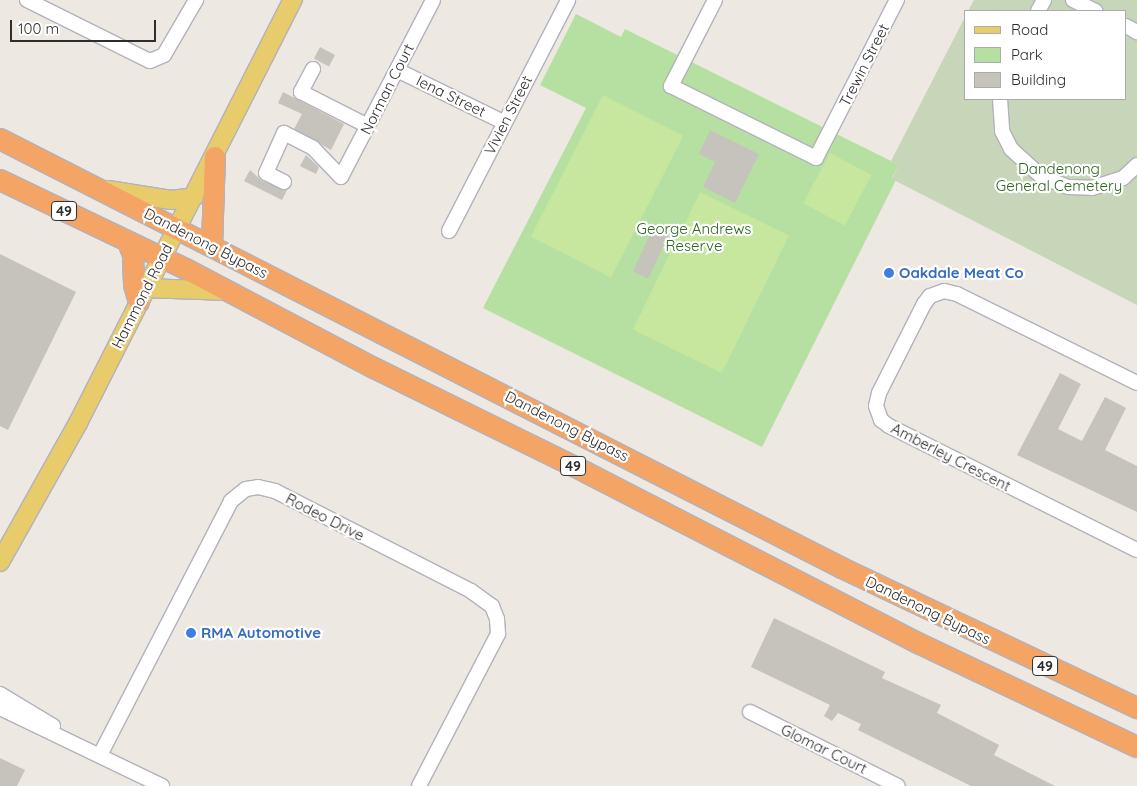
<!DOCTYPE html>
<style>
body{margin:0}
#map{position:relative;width:1137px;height:786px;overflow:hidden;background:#ede8e1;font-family:Quicksand,sans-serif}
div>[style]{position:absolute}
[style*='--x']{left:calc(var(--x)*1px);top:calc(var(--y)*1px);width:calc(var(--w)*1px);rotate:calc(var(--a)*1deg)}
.green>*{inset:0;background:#b6e0a1}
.cemetery>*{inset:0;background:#c7d6b9}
.pitch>*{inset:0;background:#c7e69e;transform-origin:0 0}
.building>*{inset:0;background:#c6c2bc;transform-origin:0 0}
.roads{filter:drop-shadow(1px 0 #b1b2bc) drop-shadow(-1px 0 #b1b2bc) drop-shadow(0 1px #b1b2bc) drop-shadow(0 -1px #b1b2bc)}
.minor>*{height:14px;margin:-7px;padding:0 7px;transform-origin:7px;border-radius:7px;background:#fff}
.major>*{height:18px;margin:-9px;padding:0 9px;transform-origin:9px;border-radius:9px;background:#e8cc6b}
.highway>*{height:20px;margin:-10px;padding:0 10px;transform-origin:10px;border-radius:10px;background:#f4a565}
.dots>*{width:14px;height:14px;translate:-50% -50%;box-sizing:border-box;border:2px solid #fff;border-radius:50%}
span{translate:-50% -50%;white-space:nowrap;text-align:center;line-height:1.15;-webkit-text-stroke:4.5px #fff;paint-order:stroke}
.shield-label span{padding:1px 4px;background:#fff;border:1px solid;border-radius:4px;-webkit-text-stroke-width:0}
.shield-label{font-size:14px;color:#2d2d2d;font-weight:700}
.street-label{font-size:15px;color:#2d2d2d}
.park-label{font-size:15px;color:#2e6720}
.shop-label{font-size:15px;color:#366cbe;font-weight:700}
.left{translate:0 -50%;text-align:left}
.legend{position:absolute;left:964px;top:10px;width:162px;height:90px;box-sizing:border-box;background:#fff;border:1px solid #ababab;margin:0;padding:6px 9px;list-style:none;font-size:15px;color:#2d2d2d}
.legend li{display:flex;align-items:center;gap:10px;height:25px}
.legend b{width:25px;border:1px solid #ababab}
.scale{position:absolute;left:10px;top:20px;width:146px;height:22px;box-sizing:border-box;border:2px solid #2d2d2d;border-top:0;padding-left:6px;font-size:15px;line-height:18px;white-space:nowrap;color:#2d2d2d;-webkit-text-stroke:4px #fff;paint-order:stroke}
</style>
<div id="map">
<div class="green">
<div style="clip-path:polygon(576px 14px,621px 37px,625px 29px,899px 165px,892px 178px,896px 180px,762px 447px,483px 308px,586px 108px,540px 85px)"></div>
</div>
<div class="cemetery">
<div style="clip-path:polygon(974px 0,1137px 0,1137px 305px,892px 179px,899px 165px,891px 161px,966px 15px,966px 99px,1126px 99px,1126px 11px,968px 11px)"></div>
</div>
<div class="pitch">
<div style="left:603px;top:95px;width:90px;height:159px;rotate:27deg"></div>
<div style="left:830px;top:153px;width:47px;height:57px;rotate:28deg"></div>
<div style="left:700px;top:192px;width:99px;height:153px;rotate:26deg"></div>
</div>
<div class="building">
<div style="left:320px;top:47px;width:17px;height:13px;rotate:28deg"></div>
<div style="clip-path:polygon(283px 92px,344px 124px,331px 150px,294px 129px,302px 114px,278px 103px)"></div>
<div style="clip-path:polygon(710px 130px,759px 154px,735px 203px,703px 187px,715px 162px,699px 154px)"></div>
<div style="clip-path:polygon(306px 155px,319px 167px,316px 174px,300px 166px)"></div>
<div style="clip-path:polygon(250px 170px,262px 181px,287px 190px,282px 200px,244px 181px)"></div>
<div style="left:654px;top:226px;width:17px;height:50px;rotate:25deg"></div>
<div style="clip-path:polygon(0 254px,76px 292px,8px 430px,0 426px)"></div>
<div style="clip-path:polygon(1060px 373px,1081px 384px,1058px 429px,1082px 441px,1105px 397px,1126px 408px,1105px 450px,1137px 466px,1137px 512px,1017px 455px)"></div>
<div style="clip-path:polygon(774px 618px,885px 672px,882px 678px,941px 705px,937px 713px,999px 745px,994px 755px,1055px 786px,971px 786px,858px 730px,861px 724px,838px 713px,832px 721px,824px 716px,830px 705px,751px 667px)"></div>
<div style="clip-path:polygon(0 758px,25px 770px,17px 786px,0 786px)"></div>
</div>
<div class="roads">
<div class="minor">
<div style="--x:27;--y:0;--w:137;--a:26.4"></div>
<div style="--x:150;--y:61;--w:15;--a:-23"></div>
<div style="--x:164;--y:55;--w:64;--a:-59.8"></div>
<div style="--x:715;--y:0;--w:97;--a:117.1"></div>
<div style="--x:671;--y:86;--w:162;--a:26.4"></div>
<div style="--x:816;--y:158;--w:178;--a:-62.9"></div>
<div style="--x:1073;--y:0;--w:25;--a:26"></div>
<div style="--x:1038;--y:11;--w:13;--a:-61"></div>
<div style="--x:1126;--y:26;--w:13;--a:29"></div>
<div style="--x:313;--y:69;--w:26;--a:118"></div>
<div style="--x:301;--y:92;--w:75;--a:26.9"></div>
<div style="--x:397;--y:70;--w:120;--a:26.1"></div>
<div style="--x:1000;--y:99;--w:32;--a:86"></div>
<div style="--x:1002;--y:131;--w:20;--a:63"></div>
<div style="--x:1011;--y:149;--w:42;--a:42.1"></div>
<div style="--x:1042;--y:177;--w:28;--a:21"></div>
<div style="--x:1068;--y:187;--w:24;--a:2"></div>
<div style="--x:1092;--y:188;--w:33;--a:-18"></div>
<div style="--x:1123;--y:178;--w:19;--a:-43"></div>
<div style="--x:284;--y:182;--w:20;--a:-153"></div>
<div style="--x:266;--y:173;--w:44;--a:-65.8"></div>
<div style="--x:284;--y:133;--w:33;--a:27"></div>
<div style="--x:313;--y:148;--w:40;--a:46"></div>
<div style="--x:341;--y:177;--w:199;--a:-62.5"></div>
<div style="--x:449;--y:231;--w:260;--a:-62.7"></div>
<div style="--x:1137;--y:383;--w:201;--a:-153.7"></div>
<div style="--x:957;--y:294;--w:13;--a:-167"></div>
<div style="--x:944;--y:291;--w:15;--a:160"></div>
<div style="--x:930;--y:296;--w:10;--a:127"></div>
<div style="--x:924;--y:304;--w:100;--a:116.8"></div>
<div style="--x:879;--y:393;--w:13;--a:103"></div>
<div style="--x:876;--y:406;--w:15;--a:70"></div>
<div style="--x:881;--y:420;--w:10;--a:37"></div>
<div style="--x:889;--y:426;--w:277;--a:26.6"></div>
<div style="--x:0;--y:694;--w:62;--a:31.1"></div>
<div style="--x:0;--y:708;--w:180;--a:25.7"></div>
<div style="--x:750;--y:712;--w:165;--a:26.6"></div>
<div style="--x:100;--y:755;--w:286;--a:-62.7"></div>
<div style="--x:231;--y:501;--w:19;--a:-39"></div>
<div style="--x:246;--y:489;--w:12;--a:-9"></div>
<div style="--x:258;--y:487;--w:17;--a:13"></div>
<div style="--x:275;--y:491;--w:220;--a:27"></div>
<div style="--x:471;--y:591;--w:26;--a:36"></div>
<div style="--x:492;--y:606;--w:14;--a:69"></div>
<div style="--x:497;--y:619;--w:15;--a:86"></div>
<div style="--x:498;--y:634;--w:171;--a:117.5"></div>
</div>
<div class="major">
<div style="--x:108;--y:190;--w:64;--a:9"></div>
<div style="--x:171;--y:200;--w:23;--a:-7"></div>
<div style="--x:146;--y:288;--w:81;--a:2.1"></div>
<div style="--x:0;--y:562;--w:159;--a:-60.7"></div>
<div style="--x:78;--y:423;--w:475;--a:-63.1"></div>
</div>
<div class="highway">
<div style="--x:0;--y:139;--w:945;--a:27"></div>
<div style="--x:842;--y:568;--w:327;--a:25.4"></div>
<div style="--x:0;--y:180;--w:206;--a:25.6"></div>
<div style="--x:186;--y:269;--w:212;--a:27.8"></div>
<div style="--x:374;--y:368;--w:237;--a:26.2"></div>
<div style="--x:587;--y:473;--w:372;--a:27.2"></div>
<div style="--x:918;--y:643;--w:242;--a:25.4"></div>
<div style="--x:128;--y:242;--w:14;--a:69"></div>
<div style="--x:133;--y:255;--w:30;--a:88"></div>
<div style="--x:134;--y:285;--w:18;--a:74"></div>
<div style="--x:212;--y:246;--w:89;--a:-88.1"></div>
</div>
</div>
<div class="dots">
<div style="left:889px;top:273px;background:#3f7fe0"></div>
<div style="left:191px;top:633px;background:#3f7fe0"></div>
</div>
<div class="shield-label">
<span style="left:64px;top:211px">49</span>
<span style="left:573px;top:466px">49</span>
<span style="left:1045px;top:666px">49</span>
</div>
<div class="street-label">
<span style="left:864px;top:65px;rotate:-63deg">Trewin Street</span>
<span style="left:387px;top:89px;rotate:-63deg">Norman Court</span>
<span style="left:451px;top:96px;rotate:26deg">Iena Street</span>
<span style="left:508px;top:115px;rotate:-63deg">Vivien Street</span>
<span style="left:206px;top:243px;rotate:27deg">Dandenong Bypass</span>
<span style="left:142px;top:296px;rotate:-63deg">Hammond Road</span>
<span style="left:567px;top:426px;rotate:27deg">Dandenong Bypass</span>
<span style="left:951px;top:457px;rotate:27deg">Amberley Crescent</span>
<span style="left:325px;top:517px;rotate:27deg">Rodeo Drive</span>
<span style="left:928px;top:610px;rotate:26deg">Dandenong Bypass</span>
<span style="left:824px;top:749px;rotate:26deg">Glomar Court</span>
</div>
<div class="park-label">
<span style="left:1059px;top:177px">Dandenong<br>General Cemetery</span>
<span style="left:694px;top:237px">George Andrews<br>Reserve</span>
</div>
<div class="shop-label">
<span class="left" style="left:899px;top:273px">Oakdale Meat Co</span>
<span class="left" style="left:201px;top:633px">RMA Automotive</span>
</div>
<ul class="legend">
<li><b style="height:6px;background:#e8cc6b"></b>Road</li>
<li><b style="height:14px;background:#b6e0a1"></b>Park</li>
<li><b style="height:14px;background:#c6c2bc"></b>Building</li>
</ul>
<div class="scale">100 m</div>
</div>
